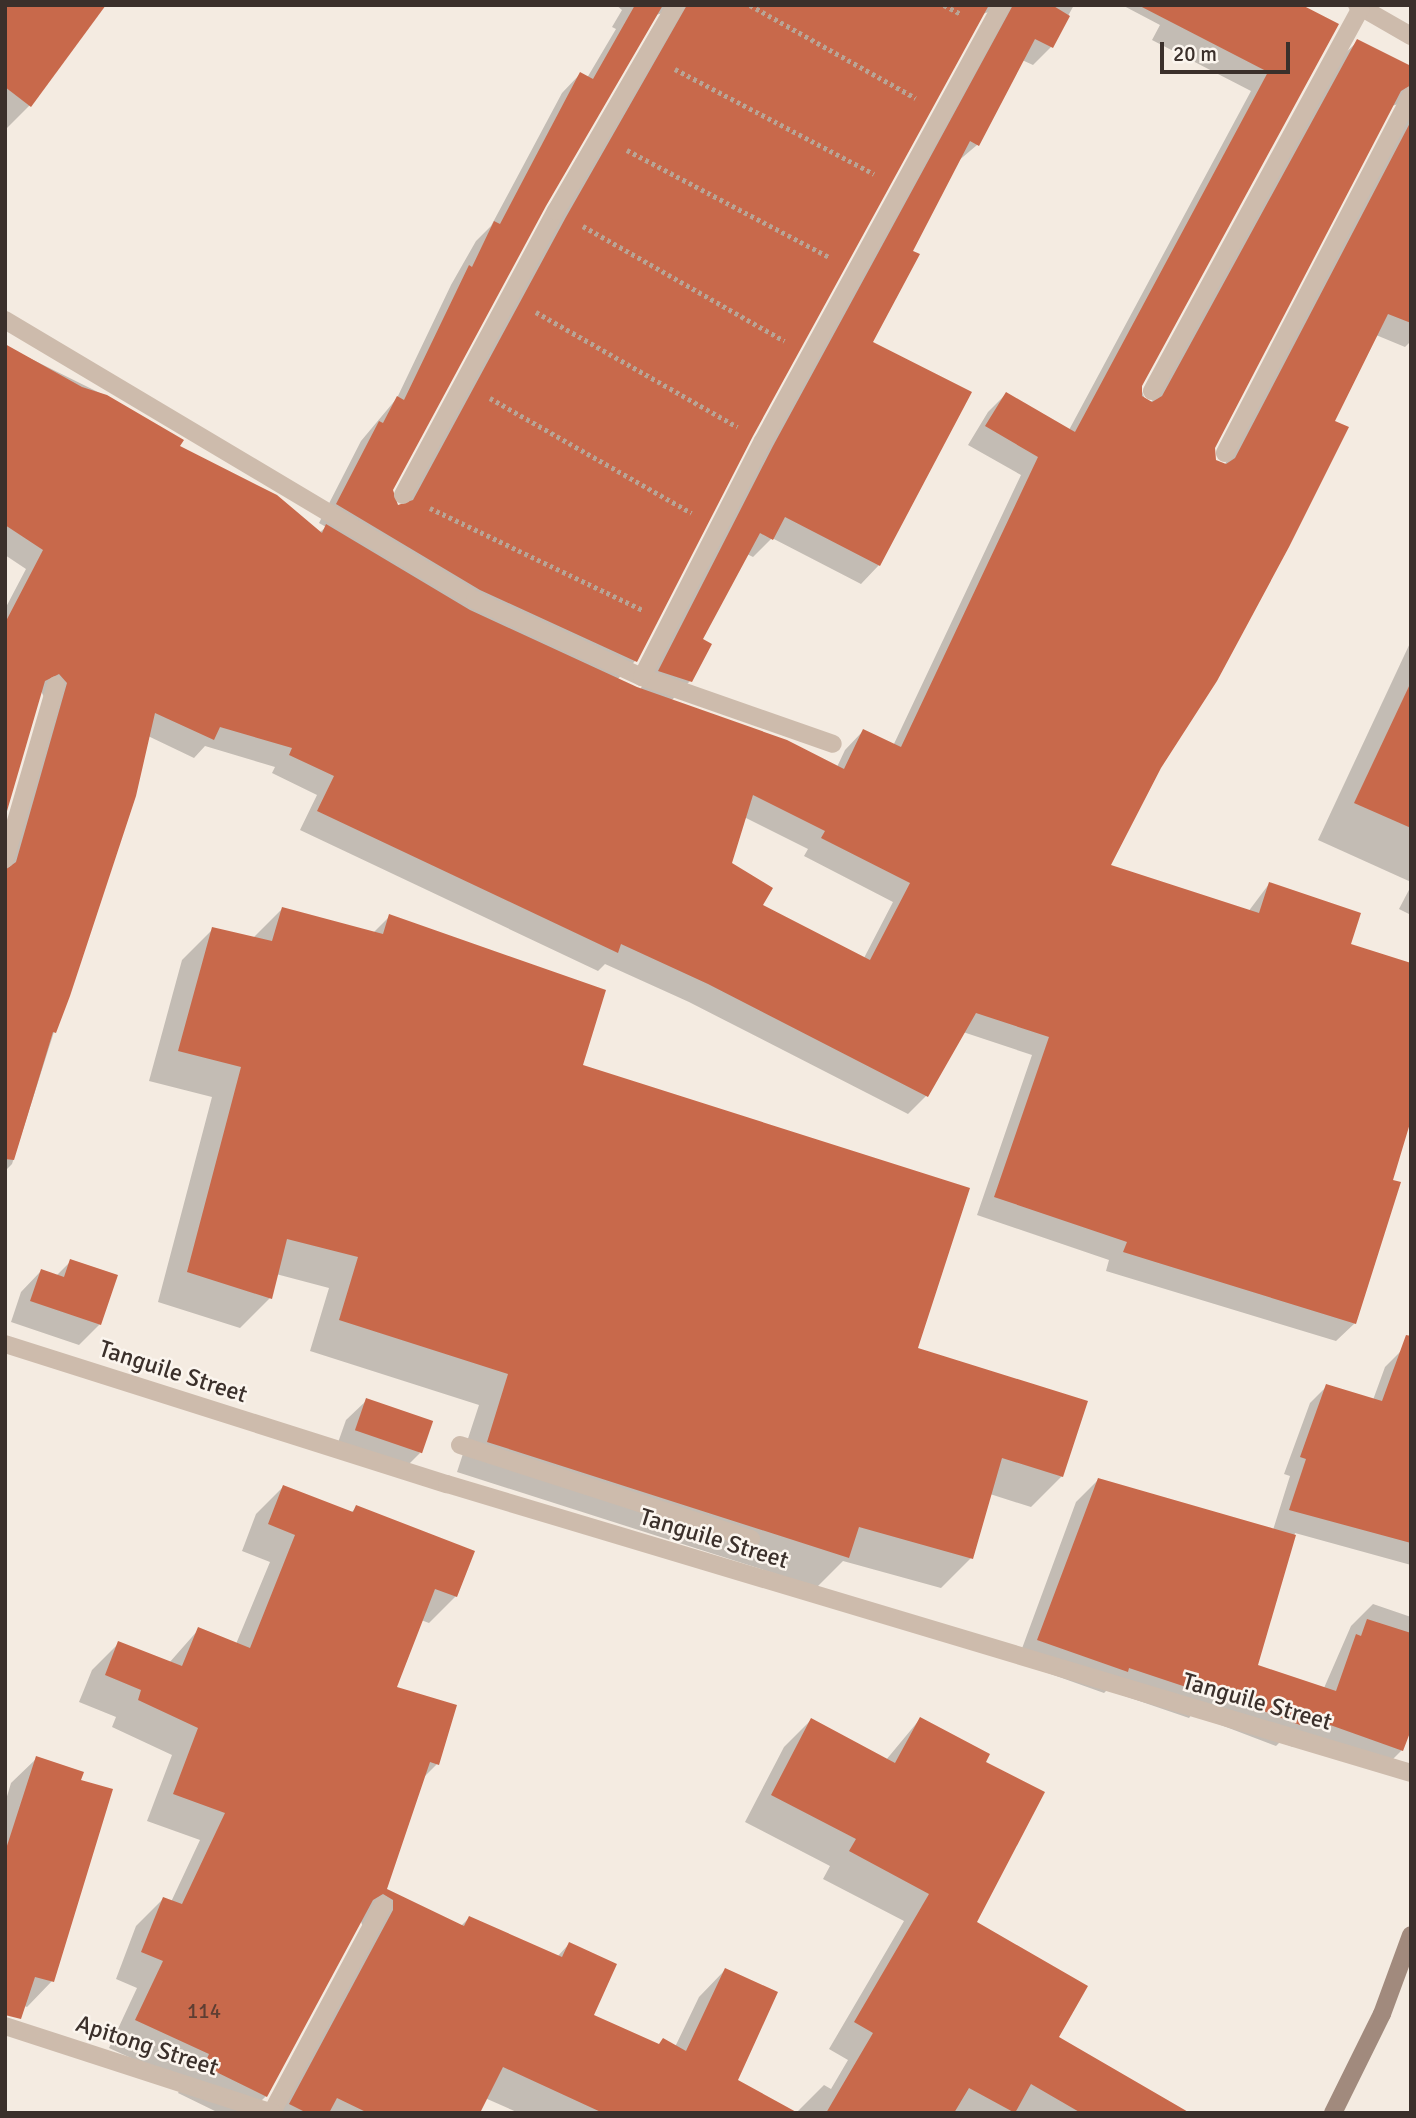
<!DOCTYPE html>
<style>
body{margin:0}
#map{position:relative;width:1416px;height:2118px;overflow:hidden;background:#f4ebe1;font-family:Signika,sans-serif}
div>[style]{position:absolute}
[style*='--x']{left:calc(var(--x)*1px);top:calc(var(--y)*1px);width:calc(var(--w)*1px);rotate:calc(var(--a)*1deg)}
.shadow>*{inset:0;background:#0003}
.building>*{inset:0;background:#c8694b;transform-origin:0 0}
.path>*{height:4.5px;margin-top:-2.25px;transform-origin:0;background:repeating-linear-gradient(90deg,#b9a596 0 3.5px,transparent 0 7px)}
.lane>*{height:18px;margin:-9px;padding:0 9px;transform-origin:9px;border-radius:9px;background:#cdbbac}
.street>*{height:18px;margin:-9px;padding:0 9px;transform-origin:9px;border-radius:9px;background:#cdbbac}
.secondary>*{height:18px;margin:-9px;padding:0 9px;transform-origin:9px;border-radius:9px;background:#a18a7d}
span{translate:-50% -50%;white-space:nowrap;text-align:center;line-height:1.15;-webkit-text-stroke:5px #fbf5ee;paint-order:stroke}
.number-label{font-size:21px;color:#5e3e33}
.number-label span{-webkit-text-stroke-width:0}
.street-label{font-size:24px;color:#3b302b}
.frame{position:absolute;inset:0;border:7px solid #3b302b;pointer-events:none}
.scale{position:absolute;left:1160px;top:42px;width:130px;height:32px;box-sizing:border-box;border:4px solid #3b302b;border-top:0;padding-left:9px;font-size:21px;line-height:24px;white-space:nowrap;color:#3b302b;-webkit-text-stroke:5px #fbf5ee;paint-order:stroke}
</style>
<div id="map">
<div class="shadow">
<div style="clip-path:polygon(5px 5px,30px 105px,5px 130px)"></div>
<div style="clip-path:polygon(evenodd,616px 5px,1074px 5px,1051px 47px,1033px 65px,1022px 60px,977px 145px,957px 162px,911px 251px,871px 343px,879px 565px,861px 584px,772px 538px,753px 557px,747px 554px,701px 640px,690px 681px,671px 701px,837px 767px,845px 750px,863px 731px,893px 746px,1021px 475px,968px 445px,988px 412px,1006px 394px,1069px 430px,1251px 91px,1152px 40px,1160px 25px,1122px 5px,1300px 5px,1140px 385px,1146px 403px,1152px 401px,1339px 59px,1358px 41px,1411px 68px,1411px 341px,1405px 347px,1376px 335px,1109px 866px,1248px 912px,1269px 884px,1349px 945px,1391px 1181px,1355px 1323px,1336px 1341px,1106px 1271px,1109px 1260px,977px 1215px,1032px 1055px,963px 1032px,927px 1095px,908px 1114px,689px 1002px,605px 964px,598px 971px,300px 830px,317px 795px,272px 773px,275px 767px,205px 746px,194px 758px,148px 736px,12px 1164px,5px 1171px,5px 858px,49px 707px,41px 691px,5px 815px,5px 609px,26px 569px,5px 555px,5px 346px,106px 396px,178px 447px,319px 533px,326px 527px,319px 523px,361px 441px,397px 398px,451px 285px,476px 241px,491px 226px,562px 93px,580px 74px,587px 78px,616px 29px,612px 27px,622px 10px,616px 5px,989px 12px,640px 690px,617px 680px,635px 661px,751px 435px,982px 14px,989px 12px,616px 5px,664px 13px,403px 505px,397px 507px,391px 489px,545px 204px,655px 15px,664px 13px,616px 5px,1399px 104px,1404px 121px,1224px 466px,1213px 459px,1213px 447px,1391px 106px,1399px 104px,616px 5px,744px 817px,808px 849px,804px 856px,893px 902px,864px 958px,761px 905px,730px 864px,744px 817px)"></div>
<div style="clip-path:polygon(1411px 641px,1411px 882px,1318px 840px)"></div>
<div style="clip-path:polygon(1411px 886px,1411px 915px,1399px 909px)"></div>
<div style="clip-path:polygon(282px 909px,373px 933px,390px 916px,581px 1067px,1062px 1476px,1031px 1507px,990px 1494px,971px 1558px,941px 1588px,843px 1561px,817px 1587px,457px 1472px,479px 1405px,310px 1351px,329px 1288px,276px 1274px,270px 1298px,240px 1328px,158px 1302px,212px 1097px,149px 1081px,182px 960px,213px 929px,252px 939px)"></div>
<div style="clip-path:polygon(71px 1261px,100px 1324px,79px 1345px,11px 1322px,21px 1292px,41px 1271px,56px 1276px)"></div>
<div style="clip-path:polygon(1401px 1351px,1411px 1354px,1411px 1565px,1295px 1533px,1256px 1666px,1324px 1688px,1351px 1626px,1373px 1604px,1411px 1617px,1411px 1724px,1402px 1750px,1380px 1772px,1297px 1743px,1293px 1747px,1280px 1742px,1276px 1746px,1192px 1714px,1189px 1718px,1107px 1690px,1104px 1693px,1017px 1662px,1076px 1502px,1098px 1480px,1273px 1530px,1290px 1476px,1284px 1474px,1310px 1403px,1327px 1386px,1373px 1400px,1385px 1367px)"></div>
<div style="clip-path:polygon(367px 1400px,420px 1453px,400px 1473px,335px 1451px,346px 1420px)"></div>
<div style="clip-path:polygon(283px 1487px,351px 1513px,356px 1507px,456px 1596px,429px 1623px,421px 1620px,395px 1688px,437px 1764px,423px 1778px,384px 1890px,461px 1926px,469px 1918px,557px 1957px,569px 1944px,592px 2015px,658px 2046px,675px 2047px,699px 1997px,725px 1970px,736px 2081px,794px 2113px,519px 2113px,485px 2098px,478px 2113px,274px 2113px,367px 1938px,360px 1919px,266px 2096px,249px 2113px,219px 2113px,178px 2093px,184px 2082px,109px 2048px,137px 1988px,116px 1979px,136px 1926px,163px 1899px,171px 1902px,200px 1840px,147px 1821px,172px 1755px,112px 1727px,116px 1717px,79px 1702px,92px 1670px,119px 1643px,169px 1663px,199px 1629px,236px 1644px,270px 1562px,242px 1551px,256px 1514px)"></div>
<div style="clip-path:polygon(920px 1719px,984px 1762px,975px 1923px,1056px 2038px,1169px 2113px,796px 2113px,824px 2085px,831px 2089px,848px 2060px,829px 2049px,904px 1921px,823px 1879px,830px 1866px,745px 1822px,784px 1747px,811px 1720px,886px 1760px)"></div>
<div style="clip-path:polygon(37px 1758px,79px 1781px,52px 1981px,27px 2007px,16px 2003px,5px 2014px,5px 1803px,11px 1783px)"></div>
</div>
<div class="building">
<div style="clip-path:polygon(5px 5px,106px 5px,31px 107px,5px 87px)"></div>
<div style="clip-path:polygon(635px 5px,663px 5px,546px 206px,393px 490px,398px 505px,413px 500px,566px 217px,687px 5px,989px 5px,753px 436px,637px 662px,480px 590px,336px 504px,379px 421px,383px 423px,397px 396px,404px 400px,469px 265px,472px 267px,494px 221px,500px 224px,580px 72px,593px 79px)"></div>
<div style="clip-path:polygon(1013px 5px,1052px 5px,1070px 16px,1053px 48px,1035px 39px,979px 146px,970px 141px,913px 251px,920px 254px,873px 342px,972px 392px,880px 566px,785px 517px,773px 540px,760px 533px,703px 639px,712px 644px,692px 682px,658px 671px,773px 446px)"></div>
<div style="clip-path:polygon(evenodd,1138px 5px,1302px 5px,1339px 24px,1142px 386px,1142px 396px,1152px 402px,1162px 396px,1357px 39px,1411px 66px,1411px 85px,1401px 91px,1215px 448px,1216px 460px,1226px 464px,1235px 458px,1411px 121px,1411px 323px,1388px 314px,1335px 421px,1349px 427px,1289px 547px,1217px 681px,1161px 768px,1111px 865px,1259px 913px,1269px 882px,1361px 913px,1351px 944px,1411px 963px,1411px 1120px,1393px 1180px,1401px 1182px,1356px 1324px,1123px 1252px,1127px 1242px,994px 1197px,1049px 1037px,976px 1013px,928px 1097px,708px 984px,621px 944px,618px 953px,317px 811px,334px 776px,289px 755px,292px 748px,220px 727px,214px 740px,155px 713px,136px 796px,70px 996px,56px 1033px,53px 1032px,14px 1160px,5px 1159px,5px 870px,16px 862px,67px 683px,59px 674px,45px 681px,5px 818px,5px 623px,43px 550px,5px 525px,5px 344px,82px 387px,107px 395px,184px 440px,180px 446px,277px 495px,322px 533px,326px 524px,470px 610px,637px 687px,787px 740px,844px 769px,863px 729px,901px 747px,1038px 457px,985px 426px,1006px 392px,1075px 432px,1268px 72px,1138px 5px,753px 795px,825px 831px,821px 838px,910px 883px,870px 960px,763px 905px,773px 888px,732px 863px,753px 795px)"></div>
<div style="clip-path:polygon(1411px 682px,1411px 828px,1354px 803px)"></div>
<div style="clip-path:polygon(282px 907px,383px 934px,389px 914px,606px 990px,583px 1065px,970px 1188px,918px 1348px,1088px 1401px,1063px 1477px,1002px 1458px,973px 1559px,859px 1527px,849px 1558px,487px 1442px,508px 1374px,339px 1320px,358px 1257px,287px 1239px,272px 1299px,187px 1272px,241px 1067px,178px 1051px,212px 927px,272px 941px)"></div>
<div style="clip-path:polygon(70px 1259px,118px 1275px,101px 1325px,30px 1301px,41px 1269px,64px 1277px)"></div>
<div style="clip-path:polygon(1406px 1335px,1411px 1336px,1411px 1543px,1289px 1510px,1306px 1459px,1300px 1457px,1326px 1384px,1382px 1401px)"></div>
<div style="left:366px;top:1398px;width:71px;height:34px;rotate:19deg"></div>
<div style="clip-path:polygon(1098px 1478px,1296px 1535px,1258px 1665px,1336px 1691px,1356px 1634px,1361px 1636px,1367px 1619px,1411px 1633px,1411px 1730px,1403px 1751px,1319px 1721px,1317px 1726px,1302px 1720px,1300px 1725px,1214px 1692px,1213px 1696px,1129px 1668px,1128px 1672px,1037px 1640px)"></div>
<div style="clip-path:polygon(283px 1485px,353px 1512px,356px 1505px,475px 1551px,457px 1597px,435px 1589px,397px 1687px,457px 1705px,439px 1765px,430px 1762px,387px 1889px,464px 1926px,469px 1916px,562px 1957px,569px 1942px,617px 1964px,594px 2015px,659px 2044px,663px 2038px,686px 2051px,725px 1968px,778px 1992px,738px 2080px,798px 2113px,603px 2113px,503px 2067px,480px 2113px,368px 2113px,337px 2098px,329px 2113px,307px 2113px,289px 2104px,393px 1910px,393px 1900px,383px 1894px,373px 1900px,267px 2097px,204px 2066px,209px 2054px,135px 2020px,163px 1961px,141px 1952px,163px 1897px,182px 1904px,225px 1813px,173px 1794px,198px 1728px,138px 1700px,141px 1690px,105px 1675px,118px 1641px,182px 1666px,198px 1627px,250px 1648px,295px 1535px,268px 1524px)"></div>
<div style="clip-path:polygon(920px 1717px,990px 1754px,986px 1762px,1045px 1792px,977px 1922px,1088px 1986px,1059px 2037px,1190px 2113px,1081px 2113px,1031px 2084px,1015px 2113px,969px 2088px,954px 2113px,826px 2113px,873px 2033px,854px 2022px,929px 1894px,849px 1851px,856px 1839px,771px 1795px,811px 1718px,895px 1763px)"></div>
<div style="clip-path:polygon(36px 1756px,84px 1772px,81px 1780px,113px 1789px,54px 1982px,35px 1977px,21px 2019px,5px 2015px,5px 1852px)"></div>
</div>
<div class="path">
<div style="--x:750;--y:5;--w:190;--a:29.3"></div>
<div style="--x:944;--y:5;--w:19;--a:28"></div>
<div style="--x:675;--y:69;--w:225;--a:27.8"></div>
<div style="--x:627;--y:150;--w:229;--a:27.9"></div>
<div style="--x:583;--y:226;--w:232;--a:29.7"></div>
<div style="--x:536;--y:312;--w:232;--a:29.7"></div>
<div style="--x:490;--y:398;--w:232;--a:29.7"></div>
<div style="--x:430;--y:508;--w:236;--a:25.6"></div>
</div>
<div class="lane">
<div style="--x:5;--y:320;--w:547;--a:30.78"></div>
<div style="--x:475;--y:600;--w:184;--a:24.8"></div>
<div style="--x:642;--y:677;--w:202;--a:19.3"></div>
<div style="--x:460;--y:1445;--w:306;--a:17.9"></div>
<div style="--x:272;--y:2112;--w:235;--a:-61.8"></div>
</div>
<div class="street">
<div style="--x:1357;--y:5;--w:62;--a:29.9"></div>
<div style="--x:1152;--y:391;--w:436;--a:-61.4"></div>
<div style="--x:1225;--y:453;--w:403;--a:-62.5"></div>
<div style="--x:403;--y:495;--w:323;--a:-61.7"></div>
<div style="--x:556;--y:211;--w:238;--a:-59.8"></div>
<div style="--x:642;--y:677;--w:265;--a:-62.9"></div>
<div style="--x:763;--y:441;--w:497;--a:-61.3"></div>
<div style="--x:5;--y:859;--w:181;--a:-73.7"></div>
<div style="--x:5;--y:1344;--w:464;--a:17.6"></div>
<div style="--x:447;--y:1484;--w:1006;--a:16.69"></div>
<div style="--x:5;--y:2026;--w:282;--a:18"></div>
</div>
<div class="secondary">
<div style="--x:1333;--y:2113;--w:110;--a:-63.7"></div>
<div style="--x:1382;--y:2014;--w:84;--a:-69.8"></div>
</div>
<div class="number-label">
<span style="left:204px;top:2011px">114</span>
</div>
<div class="street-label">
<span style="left:173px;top:1372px;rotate:18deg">Tanguile Street</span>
<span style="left:714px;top:1539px;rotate:17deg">Tanguile Street</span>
<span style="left:1257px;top:1702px;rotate:16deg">Tanguile Street</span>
<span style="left:147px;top:2046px;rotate:18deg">Apitong Street</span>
</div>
<div class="frame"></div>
<div class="scale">20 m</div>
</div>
